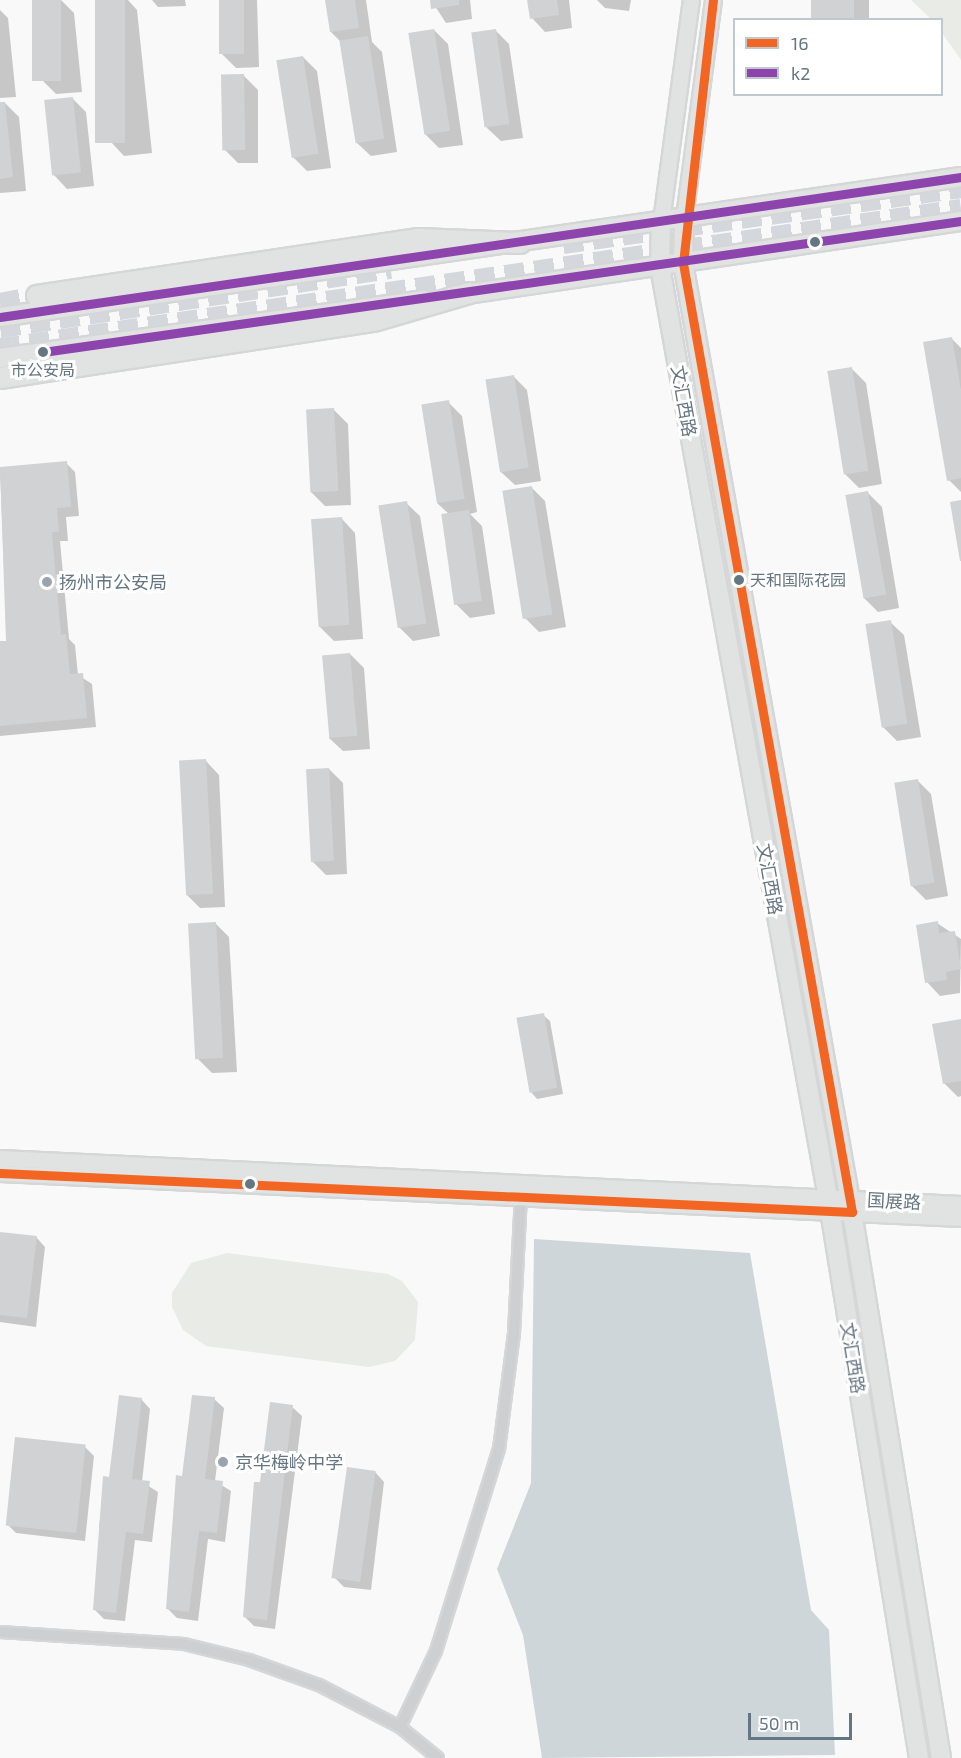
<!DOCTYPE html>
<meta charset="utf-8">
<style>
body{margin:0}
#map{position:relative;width:961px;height:1758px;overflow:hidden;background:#f9f9f9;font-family:"Exo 2","Noto Sans SC",sans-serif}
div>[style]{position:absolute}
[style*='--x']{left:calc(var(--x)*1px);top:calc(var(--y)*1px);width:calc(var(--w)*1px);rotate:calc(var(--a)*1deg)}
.green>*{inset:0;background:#e8ebe6}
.water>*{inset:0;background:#ced6d9}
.shadow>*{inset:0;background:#0003;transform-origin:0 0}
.building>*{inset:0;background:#d0d2d3;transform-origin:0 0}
.highway-tunnel>*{height:20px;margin-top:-10px;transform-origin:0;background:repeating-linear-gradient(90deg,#d4d8dc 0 20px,transparent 0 30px)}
.roads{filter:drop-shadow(2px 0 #d5d6d7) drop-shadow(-2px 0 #d5d6d7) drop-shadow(0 2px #d5d6d7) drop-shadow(0 -2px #d5d6d7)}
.street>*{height:10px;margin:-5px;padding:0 5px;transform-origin:5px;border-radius:5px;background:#cecfd0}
.secondary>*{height:15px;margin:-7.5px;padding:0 7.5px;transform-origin:7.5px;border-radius:7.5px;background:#e1e2e2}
.primary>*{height:18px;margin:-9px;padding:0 9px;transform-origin:9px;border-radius:9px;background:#e1e2e2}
.highway>*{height:20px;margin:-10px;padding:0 10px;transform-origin:10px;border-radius:10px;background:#e1e2e2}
.bus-1>*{height:9px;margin:-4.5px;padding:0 4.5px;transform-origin:4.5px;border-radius:4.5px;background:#f26522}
.bus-2>*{height:9px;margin:-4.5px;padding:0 4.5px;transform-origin:4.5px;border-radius:4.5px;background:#8e44ad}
.dots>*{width:16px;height:16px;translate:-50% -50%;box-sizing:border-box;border:3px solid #fff;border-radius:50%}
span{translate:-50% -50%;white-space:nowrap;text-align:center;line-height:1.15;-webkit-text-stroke:6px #fff;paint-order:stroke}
.bus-label{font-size:16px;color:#657683}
.left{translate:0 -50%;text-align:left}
.street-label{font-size:18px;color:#657683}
.poi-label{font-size:18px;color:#657683}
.legend{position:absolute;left:733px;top:18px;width:210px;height:78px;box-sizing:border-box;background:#fff;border:2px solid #c1c8cd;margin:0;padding:8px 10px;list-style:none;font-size:18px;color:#657683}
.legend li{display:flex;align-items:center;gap:12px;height:30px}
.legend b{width:30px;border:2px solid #c1c8cd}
.scale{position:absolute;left:748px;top:1713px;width:104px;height:27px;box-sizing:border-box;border:3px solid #657683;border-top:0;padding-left:8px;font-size:18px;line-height:21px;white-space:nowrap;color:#657683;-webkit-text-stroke:4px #fff;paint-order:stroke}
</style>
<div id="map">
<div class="green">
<div style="clip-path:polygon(911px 0,961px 0,961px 60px,942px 33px,942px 20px,931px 19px)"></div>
<div style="clip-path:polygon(227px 1253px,388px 1274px,402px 1281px,418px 1302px,415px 1340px,395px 1361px,369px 1367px,206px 1346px,183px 1330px,172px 1307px,172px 1293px,191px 1263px)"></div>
</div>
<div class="water">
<div style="clip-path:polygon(534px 1239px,750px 1253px,811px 1610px,829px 1630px,835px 1755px,542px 1758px,523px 1635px,497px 1569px,531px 1483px)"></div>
</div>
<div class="shadow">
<div style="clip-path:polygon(52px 0,61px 0,74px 13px,82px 92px,56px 94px,42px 80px)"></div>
<div style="clip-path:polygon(96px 0,128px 0,137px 10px,152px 153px,124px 156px,111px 142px)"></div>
<div style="clip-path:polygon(152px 0,185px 0,186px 6px,158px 7px)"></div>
<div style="clip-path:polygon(221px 0,257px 0,259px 67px,236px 68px,222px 54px)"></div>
<div style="clip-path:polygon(326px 0,366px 0,372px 42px,382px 52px,397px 152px,371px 156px,357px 143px,341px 42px,331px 32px)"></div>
<div style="clip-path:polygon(431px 0,470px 0,472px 19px,446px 23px)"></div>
<div style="clip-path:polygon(529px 0,569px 0,572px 28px,545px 32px,532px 18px)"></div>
<div style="clip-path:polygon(597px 0,631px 0,629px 11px,605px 8px)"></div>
<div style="left:812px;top:0;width:57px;height:20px"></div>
<div style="clip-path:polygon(0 10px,8px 18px,16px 97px,0 98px)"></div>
<div style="clip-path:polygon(434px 30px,448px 44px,463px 145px,439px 148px,425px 134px)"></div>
<div style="clip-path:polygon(495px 30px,509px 44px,523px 138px,501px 141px,487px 128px)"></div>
<div style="clip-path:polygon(303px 57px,317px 71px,331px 168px,307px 171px,293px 157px)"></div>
<div style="clip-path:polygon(244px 76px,258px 90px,258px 163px,238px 163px,224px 149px)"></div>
<div style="clip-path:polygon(73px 99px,86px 112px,94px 186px,67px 189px,54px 175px)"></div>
<div style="clip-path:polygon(5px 103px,19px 117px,26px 191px,0 193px,0 104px)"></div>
<div style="clip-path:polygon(951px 338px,961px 348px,961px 492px,949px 480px)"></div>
<div style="clip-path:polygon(852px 369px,866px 383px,882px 484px,859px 488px,845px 474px)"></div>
<div style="clip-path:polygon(513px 376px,527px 390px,541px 481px,515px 485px,501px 472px)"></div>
<div style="clip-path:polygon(448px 402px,462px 416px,477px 512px,470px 514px,482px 526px,495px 614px,470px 618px,456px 604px,450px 515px,437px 503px)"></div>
<div style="clip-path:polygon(334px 410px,348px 424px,351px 505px,325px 506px,311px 492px)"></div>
<div style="clip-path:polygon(66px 463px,75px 472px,79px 516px,66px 517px,68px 541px,60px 541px,69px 639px,75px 645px,78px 675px,92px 684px,96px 727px,0 736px,0 643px,7px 642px,0 469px)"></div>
<div style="clip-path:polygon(531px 487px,545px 501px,566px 627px,539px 632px,525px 618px)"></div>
<div style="clip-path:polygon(868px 493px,882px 507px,899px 608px,878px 612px,864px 598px)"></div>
<div style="clip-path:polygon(406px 503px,420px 516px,440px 636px,413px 641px,399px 627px)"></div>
<div style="clip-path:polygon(342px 519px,355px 533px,363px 639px,334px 641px,320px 627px)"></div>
<div style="clip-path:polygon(890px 622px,904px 635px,921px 737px,897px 741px,883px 727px)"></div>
<div style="clip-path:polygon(350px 654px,364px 668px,370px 749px,343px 751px,329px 738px)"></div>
<div style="clip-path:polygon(206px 761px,219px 775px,225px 907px,200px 908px,186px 894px)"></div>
<div style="clip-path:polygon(329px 769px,343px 783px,347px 874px,326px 875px,312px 861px)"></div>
<div style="clip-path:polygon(918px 781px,931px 794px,948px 896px,926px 900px,912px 886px)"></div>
<div style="clip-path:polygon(215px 923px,229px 937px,237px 1072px,212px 1073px,198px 1059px)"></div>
<div style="clip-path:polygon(937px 923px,961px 939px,960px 993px,940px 996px,927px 982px)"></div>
<div style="clip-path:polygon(543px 1015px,550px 1021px,563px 1094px,537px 1099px,531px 1092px)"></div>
<div style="clip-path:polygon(961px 1020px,961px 1096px,958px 1097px,944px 1083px)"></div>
<div style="clip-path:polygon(0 1233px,36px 1237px,45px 1247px,36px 1327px,0 1322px)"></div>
<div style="clip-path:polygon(141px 1399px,150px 1409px,142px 1482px,158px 1492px,152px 1542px,135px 1540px,125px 1621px,104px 1619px,95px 1610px,104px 1533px,99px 1528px,105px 1478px,110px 1478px)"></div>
<div style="clip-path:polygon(214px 1399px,224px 1408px,215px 1481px,231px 1491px,225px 1542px,208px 1539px,198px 1621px,177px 1618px,168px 1609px,184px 1478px)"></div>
<div style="clip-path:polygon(292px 1407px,302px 1416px,275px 1629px,254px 1626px,245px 1617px,256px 1483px,261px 1484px)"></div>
<div style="clip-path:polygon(85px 1447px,94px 1456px,85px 1541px,16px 1533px,7px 1524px)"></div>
<div style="clip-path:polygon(375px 1472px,384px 1482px,371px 1590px,344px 1587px,335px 1578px)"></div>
</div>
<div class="building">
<div style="left:32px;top:0;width:29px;height:81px"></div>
<div style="left:95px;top:0;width:30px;height:143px"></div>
<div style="left:219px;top:0;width:25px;height:54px"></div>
<div style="clip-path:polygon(325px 0,355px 0,359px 28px,330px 32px)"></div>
<div style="clip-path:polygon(430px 0,459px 0,459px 5px,431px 9px)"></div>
<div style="clip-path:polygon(527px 0,557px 0,559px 15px,530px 19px)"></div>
<div style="left:811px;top:0;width:43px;height:20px"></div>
<div style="left:434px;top:29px;width:103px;height:26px;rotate:81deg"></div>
<div style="left:496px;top:29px;width:96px;height:25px;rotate:82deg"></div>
<div style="left:368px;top:36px;width:104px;height:29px;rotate:81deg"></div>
<div style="left:303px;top:56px;width:99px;height:27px;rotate:81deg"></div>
<div style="left:244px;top:74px;width:76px;height:23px;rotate:89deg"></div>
<div style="left:73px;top:97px;width:76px;height:29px;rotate:84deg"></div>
<div style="clip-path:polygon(0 102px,5px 102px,13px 177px,0 179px)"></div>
<div style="clip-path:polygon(952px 337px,961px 390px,961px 478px,947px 481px,923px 342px)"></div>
<div style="left:852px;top:367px;width:105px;height:25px;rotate:81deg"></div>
<div style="left:514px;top:375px;width:94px;height:29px;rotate:81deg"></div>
<div style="left:449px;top:400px;width:100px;height:28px;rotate:81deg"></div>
<div style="left:334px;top:408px;width:83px;height:28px;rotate:87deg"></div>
<div style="clip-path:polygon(67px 461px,71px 507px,57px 508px,59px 532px,52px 532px,61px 635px,66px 634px,70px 674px,83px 673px,87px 718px,0 726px,0 641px,6px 641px,0 467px)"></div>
<div style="left:532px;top:486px;width:130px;height:30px;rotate:81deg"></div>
<div style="left:868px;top:491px;width:105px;height:23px;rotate:80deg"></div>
<div style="clip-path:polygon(961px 500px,961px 561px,960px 561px,950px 502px)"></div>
<div style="left:407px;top:501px;width:124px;height:29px;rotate:81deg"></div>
<div style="left:469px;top:510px;width:92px;height:28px;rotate:82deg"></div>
<div style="left:342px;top:517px;width:108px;height:31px;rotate:86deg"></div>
<div style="left:891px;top:620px;width:105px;height:26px;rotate:81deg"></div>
<div style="left:350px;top:653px;width:83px;height:28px;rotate:85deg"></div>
<div style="left:206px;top:759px;width:135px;height:27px;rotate:87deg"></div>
<div style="left:329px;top:768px;width:93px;height:23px;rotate:87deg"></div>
<div style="left:918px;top:779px;width:105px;height:24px;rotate:81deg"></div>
<div style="clip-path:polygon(938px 921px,939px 933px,955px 931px,961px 969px,946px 972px,947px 980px,925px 983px,916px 925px)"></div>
<div style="left:216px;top:922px;width:136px;height:28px;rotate:87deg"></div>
<div style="left:544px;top:1013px;width:76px;height:28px;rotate:80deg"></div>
<div style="clip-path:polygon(961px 1019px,961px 1081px,943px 1084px,932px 1024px)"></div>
<div style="clip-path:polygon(0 1232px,37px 1236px,27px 1318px,0 1315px)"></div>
<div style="clip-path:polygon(119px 1395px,142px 1398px,132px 1479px,150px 1481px,143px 1534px,126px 1532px,116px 1613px,93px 1610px,103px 1476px,109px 1477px)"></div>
<div style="clip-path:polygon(192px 1395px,215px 1397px,205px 1479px,223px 1481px,217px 1533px,199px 1531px,189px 1612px,166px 1609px,176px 1475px,182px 1476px)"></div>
<div style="clip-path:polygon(270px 1402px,293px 1405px,267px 1620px,243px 1617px,254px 1482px,260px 1482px)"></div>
<div style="left:15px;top:1437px;width:71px;height:89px;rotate:6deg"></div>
<div style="left:347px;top:1467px;width:29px;height:112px;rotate:8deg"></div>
</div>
<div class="highway-tunnel">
<div style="--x:563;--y:244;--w:402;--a:-8"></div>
<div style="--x:0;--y:303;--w:38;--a:-11"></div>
<div style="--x:0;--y:328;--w:395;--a:-8.6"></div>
<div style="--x:0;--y:348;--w:971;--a:-8.23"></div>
</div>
<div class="roads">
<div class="street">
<div style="--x:0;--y:1632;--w:184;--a:3.7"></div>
<div style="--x:184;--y:1644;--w:67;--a:13.8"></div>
<div style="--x:249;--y:1660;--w:74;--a:19.7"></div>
<div style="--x:319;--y:1685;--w:91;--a:27.4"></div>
<div style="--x:400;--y:1727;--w:49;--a:39.2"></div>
<div style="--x:400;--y:1727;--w:84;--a:-64.7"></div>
<div style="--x:436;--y:1651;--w:212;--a:-72.7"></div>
<div style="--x:499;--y:1449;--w:117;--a:-82.6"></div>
<div style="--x:514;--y:1333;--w:138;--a:-87.1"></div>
</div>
<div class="secondary">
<div style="--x:684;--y:217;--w:219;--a:-82.4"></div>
<div style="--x:661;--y:221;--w:223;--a:-82.3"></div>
<div style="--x:0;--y:1158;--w:962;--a:2.74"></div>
<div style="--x:0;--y:1173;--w:962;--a:2.68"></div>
</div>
<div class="primary">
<div style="--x:684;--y:217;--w:46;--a:91.2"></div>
<div style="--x:683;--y:263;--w:964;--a:79.9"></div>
<div style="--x:852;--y:1212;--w:553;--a:80.74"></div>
<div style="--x:661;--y:221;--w:46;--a:91.2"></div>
<div style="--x:660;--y:267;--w:946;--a:79.77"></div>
<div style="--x:828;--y:1198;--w:567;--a:80.77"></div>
<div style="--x:453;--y:296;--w:514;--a:-8.4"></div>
<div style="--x:0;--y:317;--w:971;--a:-8.29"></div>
<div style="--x:0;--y:358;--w:427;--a:-7.8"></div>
</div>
<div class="highway">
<div style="--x:37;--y:296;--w:386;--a:-8.5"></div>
<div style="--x:419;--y:239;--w:101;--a:2.3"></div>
<div style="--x:0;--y:378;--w:378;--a:-8.7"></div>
<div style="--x:374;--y:321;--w:99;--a:-16.4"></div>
</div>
</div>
<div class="bus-1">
<div style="--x:0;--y:1173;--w:853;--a:2.62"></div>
<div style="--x:852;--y:1212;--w:964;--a:-100.1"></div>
<div style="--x:683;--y:263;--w:265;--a:-83.5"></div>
</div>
<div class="bus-2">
<div style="--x:0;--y:317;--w:971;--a:-8.29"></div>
<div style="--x:43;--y:352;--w:927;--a:-8.12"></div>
</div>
<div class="dots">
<div style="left:815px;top:242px;background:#657683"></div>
<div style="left:43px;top:352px;background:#657683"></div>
<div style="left:739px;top:580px;background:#657683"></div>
<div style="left:47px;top:582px;background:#99a4ac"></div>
<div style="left:250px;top:1184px;background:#657683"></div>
<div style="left:223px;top:1462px;background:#99a4ac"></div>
</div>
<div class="bus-label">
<span style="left:43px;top:370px">市公安局</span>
<span class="left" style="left:750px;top:580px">天和国际花园</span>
</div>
<div class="street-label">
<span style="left:684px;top:401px;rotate:80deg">文汇西路</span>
<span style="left:770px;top:879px;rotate:80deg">文汇西路</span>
<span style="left:894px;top:1201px;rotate:3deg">国展路</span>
<span style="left:853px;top:1358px;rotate:81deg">文汇西路</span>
</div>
<div class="poi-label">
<span class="left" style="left:59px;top:582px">扬州市公安局</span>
<span class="left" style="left:235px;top:1462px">京华梅岭中学</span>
</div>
<ul class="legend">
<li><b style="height:8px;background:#f26522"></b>16</li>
<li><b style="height:8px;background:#8e44ad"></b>k2</li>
</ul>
<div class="scale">50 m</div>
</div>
